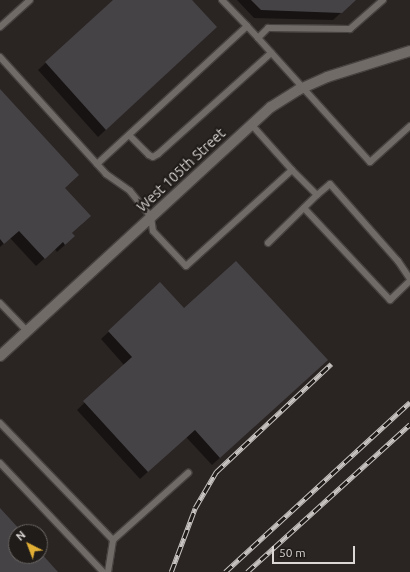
<!DOCTYPE html>
<style>
body{margin:0}
#map{position:relative;width:410px;height:572px;overflow:hidden;background:#2a2523;font-family:Ubuntu,sans-serif}
div>[style]{position:absolute}
[style*='--x']{left:calc(var(--x)*1px);top:calc(var(--y)*1px);width:calc(var(--w)*1px);rotate:calc(var(--a)*1deg)}
.shadow>*{inset:0;background:#0007}
.building>*{inset:0;background:#464347}
.roads{filter:drop-shadow(1px 0 #464240) drop-shadow(-1px 0 #464240) drop-shadow(0 1px #464240) drop-shadow(0 -1px #464240)}
.lane>*{height:6px;margin:-3px;padding:0 3px;transform-origin:3px;border-radius:3px;background:#716b68}
.secondary>*{height:10px;margin:-5px;padding:0 5px;transform-origin:5px;border-radius:5px;background:#716b68}
.rail>*{height:4.5px;margin-top:-2.25px;transform-origin:0;background:repeating-linear-gradient(90deg,#201c19 0 9px,#c6c3c1 0 18px);box-sizing:border-box;border-block:1px solid #c6c3c1}
span{translate:-50% -50%;white-space:nowrap;text-align:center;line-height:1.15;-webkit-text-stroke:4px #201c19;paint-order:stroke}
.street-label{font-size:14px;color:#dad7d5}
.north{position:absolute;left:8px;top:524px;width:40px;height:40px;box-sizing:border-box;background:#201c19;border:1px solid #6a6764;border-radius:50%;rotate:318deg;font-size:11px;font-weight:700;line-height:16px;text-align:center;color:#dad7d5}
.north::after{content:'';display:block;margin:auto;width:14px;height:18px;background:#e1af34;clip-path:polygon(50% 0,100% 100%,50% 72%,0 100%)}
.scale{position:absolute;left:272px;top:546px;width:83px;height:18px;box-sizing:border-box;border:2px solid #dad7d5;border-top:0;padding-left:5px;font-size:12px;line-height:14px;white-space:nowrap;color:#dad7d5;-webkit-text-stroke:3px #201c19;paint-order:stroke}
</style>
<div id="map">
<div class="shadow">
<div style="clip-path:polygon(114px 0,191px 0,208px 35px,98px 137px,38px 70px)"></div>
<div style="clip-path:polygon(237px 0,355px 0,333px 20px,254px 18px)"></div>
<div style="clip-path:polygon(0 91px,64px 188px,82px 224px,71px 234px,66px 244px,57px 252px,55px 249px,36px 266px,10px 238px,0 247px)"></div>
<div style="clip-path:polygon(160px 284px,184px 309px,327px 360px,212px 465px,186px 437px,140px 479px,77px 410px,124px 365px,101px 339px)"></div>
</div>
<div class="building">
<div style="clip-path:polygon(113px 0,192px 0,217px 27px,106px 130px,45px 62px)"></div>
<div style="clip-path:polygon(251px 0,356px 0,342px 13px,261px 10px)"></div>
<div style="clip-path:polygon(0 89px,79px 175px,65px 188px,91px 216px,72px 233px,75px 236px,65px 245px,63px 242px,45px 259px,19px 231px,4px 244px,0 239px)"></div>
<div style="clip-path:polygon(236px 261px,328px 360px,220px 458px,195px 430px,148px 472px,83px 401px,132px 357px,108px 331px,160px 282px,184px 308px)"></div>
<div style="clip-path:polygon(0 508px,22px 532px,16px 532px,16px 556px,40px 556px,40px 552px,58px 572px,0 572px)"></div>
</div>
<div class="roads">
<div class="lane">
<div style="--x:222;--y:0;--w:36;--a:46"></div>
<div style="--x:383;--y:0;--w:44;--a:138.7"></div>
<div style="--x:350;--y:29;--w:82;--a:-179.3"></div>
<div style="--x:268;--y:28;--w:14;--a:135"></div>
<div style="--x:258;--y:38;--w:167;--a:47.9"></div>
<div style="--x:370;--y:162;--w:54;--a:-42"></div>
<div style="--x:0;--y:27;--w:40;--a:-42"></div>
<div style="--x:0;--y:57;--w:158;--a:47.8"></div>
<div style="--x:106;--y:174;--w:29;--a:35"></div>
<div style="--x:130;--y:191;--w:33;--a:51"></div>
<div style="--x:151;--y:217;--w:14;--a:82"></div>
<div style="--x:153;--y:231;--w:48;--a:46.7"></div>
<div style="--x:186;--y:266;--w:143;--a:-42.2"></div>
<div style="--x:292;--y:170;--w:62;--a:-131.7"></div>
<div style="--x:129;--y:135;--w:28;--a:45"></div>
<div style="--x:149;--y:155;--w:4;--a:27"></div>
<div style="--x:153;--y:157;--w:6;--a:-31"></div>
<div style="--x:158;--y:154;--w:152;--a:-41.8"></div>
<div style="--x:97;--y:164;--w:204;--a:-42.6"></div>
<div style="--x:247;--y:26;--w:16;--a:47"></div>
<div style="--x:317;--y:195;--w:17;--a:-40"></div>
<div style="--x:330;--y:184;--w:103;--a:48.6"></div>
<div style="--x:398;--y:261;--w:22;--a:56"></div>
<div style="--x:304;--y:208;--w:126;--a:46.9"></div>
<div style="--x:390;--y:300;--w:28;--a:-44"></div>
<div style="--x:268;--y:243;--w:69;--a:-44.4"></div>
<div style="--x:317;--y:195;--w:35;--a:-135"></div>
<div style="--x:0;--y:303;--w:39;--a:46"></div>
<div style="--x:0;--y:423;--w:163;--a:46"></div>
<div style="--x:113;--y:540;--w:101;--a:-41.8"></div>
<div style="--x:0;--y:463;--w:150;--a:46.6"></div>
<div style="--x:108;--y:572;--w:32;--a:-81"></div>
</div>
<div class="secondary">
<div style="--x:0;--y:356;--w:368;--a:-42.6"></div>
<div style="--x:271;--y:107;--w:32;--a:-32"></div>
<div style="--x:298;--y:90;--w:32;--a:-24"></div>
<div style="--x:327;--y:77;--w:87;--a:-17.4"></div>
</div>
</div>
<div class="rail">
<div style="--x:171;--y:572;--w:68;--a:-69.4"></div>
<div style="--x:195;--y:508;--w:42;--a:-59.7"></div>
<div style="--x:216;--y:472;--w:158;--a:-43.2"></div>
<div style="--x:225;--y:572;--w:251;--a:-42.6"></div>
<div style="--x:247;--y:572;--w:220;--a:-42.2"></div>
</div>
<div class="street-label">
<span style="left:181px;top:170px;rotate:-43deg">West 105th Street</span>
</div>
<div class="north">N</div>
<div class="scale">50 m</div>
</div>
